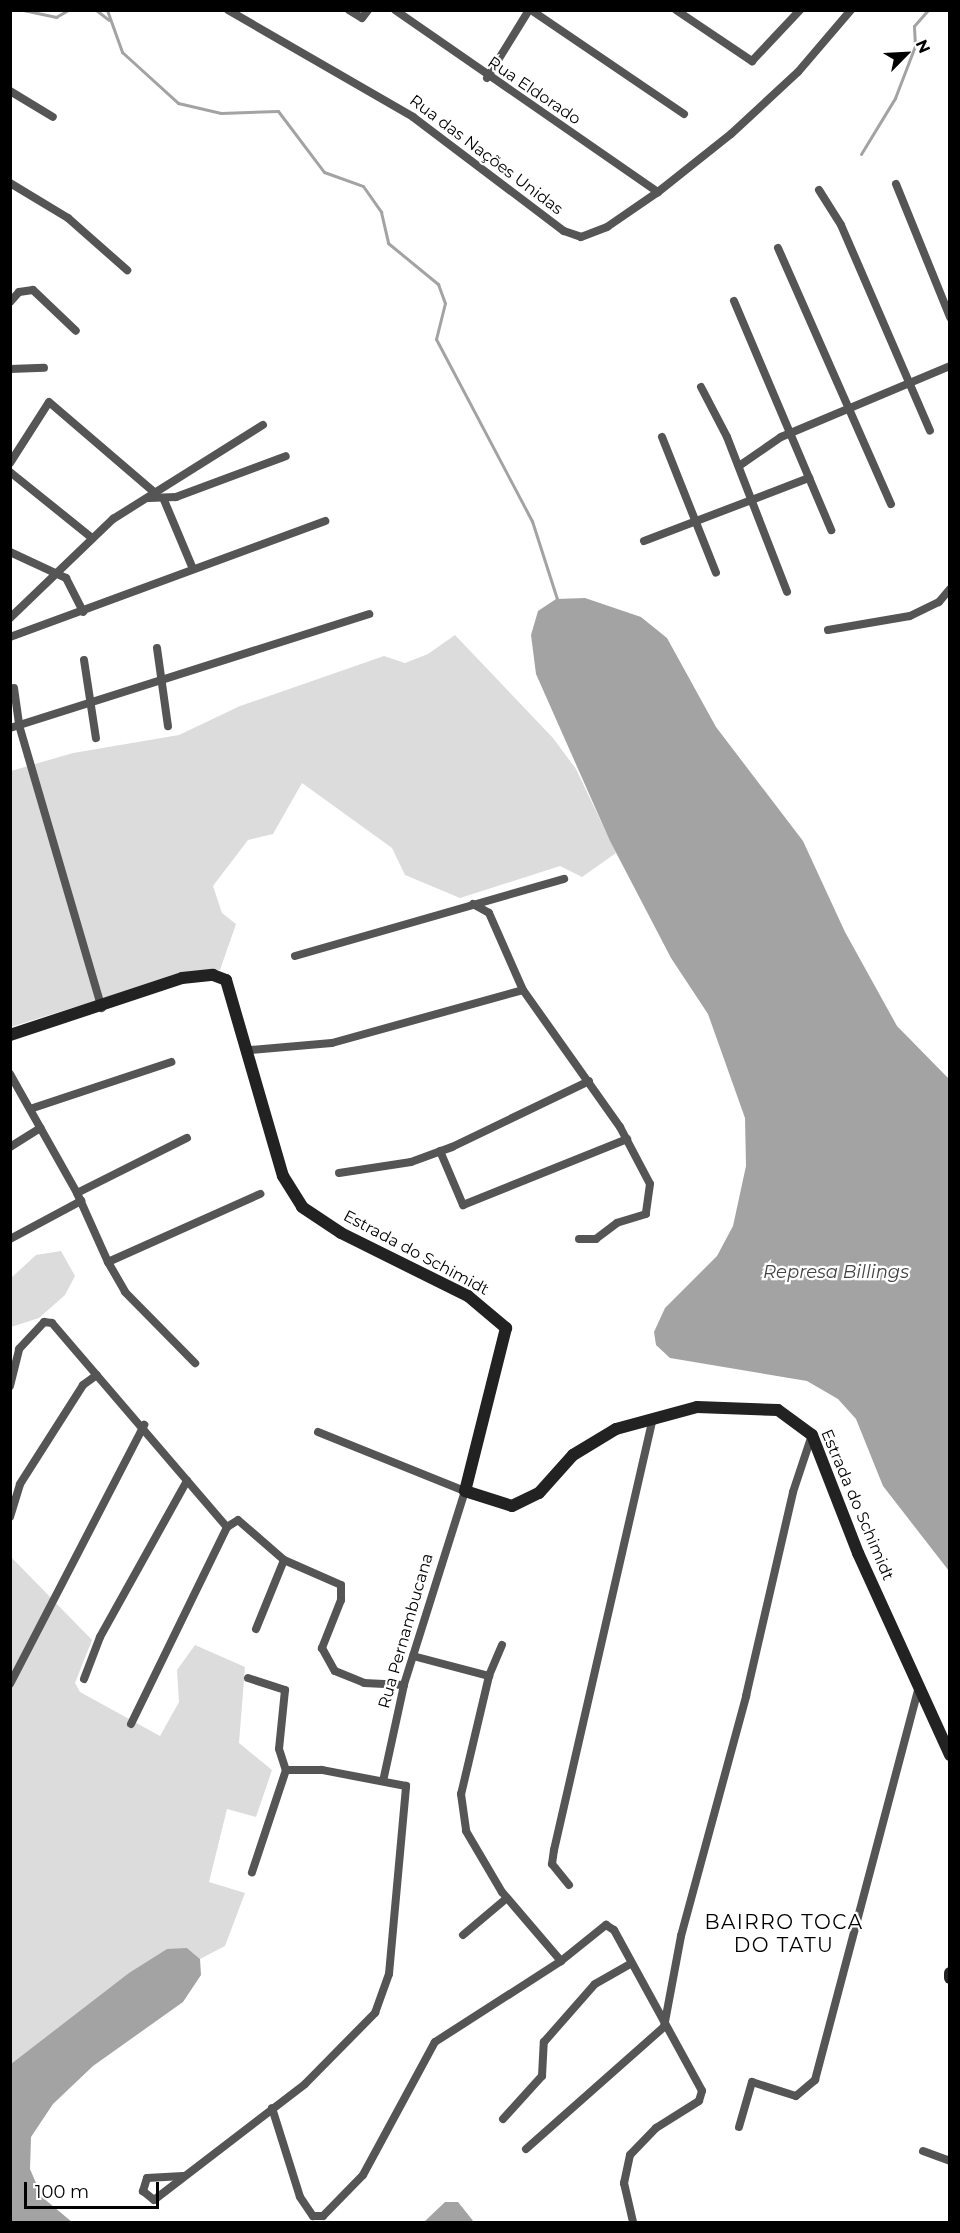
<!DOCTYPE html>
<meta charset="utf-8">
<style>
body{margin:0}
#map{position:relative;width:960px;height:2233px;overflow:hidden;background:#fff;font-family:Montserrat,sans-serif}
div>[style]{position:absolute}
[style*='--x']{left:calc(var(--x)*1px);top:calc(var(--y)*1px);width:calc(var(--w)*1px);rotate:calc(var(--a)*1deg)}
.green>*{inset:0;background:#dcdcdc}
.water>*{inset:0;background:#a3a3a3}
.stream>*{height:3px;margin:-1.5px;padding:0 1.5px;transform-origin:1.5px;border-radius:1.5px;background:#a3a3a3}
.street>*{height:8px;margin:-4px;padding:0 4px;transform-origin:4px;border-radius:4px;background:#555}
.secondary>*{height:12px;margin:-6px;padding:0 6px;transform-origin:6px;border-radius:6px;background:#222}
span{translate:-50% -50%;white-space:nowrap;text-align:center;line-height:1.15;-webkit-text-stroke:4.5px #fff;paint-order:stroke}
.street-label{font-size:16px;color:#000}
.water-label{font-size:18px;color:#444;font-style:italic}
.quarter-label{font-size:20px;color:#000;letter-spacing:1.5px}
.frame{position:absolute;inset:0;border:12px solid #000;pointer-events:none}
.north{position:absolute;left:876px;top:24px;width:60px;height:60px;-webkit-text-stroke:4px #fff;paint-order:stroke;rotate:66deg;font-size:16px;font-weight:700;line-height:24px;text-align:center;color:#000}
.north::after{content:'';display:block;margin:auto;width:21px;height:27px;background:#000;clip-path:polygon(50% 0,100% 100%,50% 72%,0 100%)}
.scale{position:absolute;left:24px;top:2182px;width:135px;height:27px;box-sizing:border-box;border:3px solid #000;border-top:0;padding-left:8px;font-size:18px;line-height:21px;white-space:nowrap;color:#000;-webkit-text-stroke:4px #fff;paint-order:stroke}
</style>
<div id="map">
<div class="green">
<div style="clip-path:polygon(455px 635px,553px 738px,576px 769px,616px 853px,582px 877px,560px 866px,460px 898px,405px 875px,392px 848px,302px 783px,273px 834px,248px 840px,213px 886px,222px 913px,236px 924px,220px 970px,187px 972px,11px 1027px,11px 771px,73px 753px,179px 735px,240px 706px,384px 656px,405px 663px,428px 654px)"></div>
<div style="clip-path:polygon(61px 1251px,75px 1276px,65px 1295px,39px 1318px,11px 1327px,11px 1278px,36px 1255px)"></div>
<div style="clip-path:polygon(10px 1556px,92px 1640px,75px 1683px,80px 1692px,160px 1736px,179px 1702px,177px 1670px,195px 1645px,245px 1667px,239px 1743px,272px 1770px,256px 1817px,227px 1809px,209px 1882px,245px 1893px,225px 1946px,200px 1959px,187px 1948px,11px 2064px)"></div>
</div>
<div class="water">
<div style="clip-path:polygon(585px 598px,641px 617px,667px 638px,716px 727px,803px 841px,845px 932px,897px 1026px,949px 1079px,949px 1571px,883px 1486px,856px 1419px,838px 1399px,807px 1381px,670px 1358px,656px 1345px,654px 1332px,665px 1308px,717px 1256px,733px 1226px,746px 1166px,745px 1118px,708px 1014px,671px 958px,610px 841px,536px 674px,531px 635px,538px 611px,556px 599px)"></div>
<div style="clip-path:polygon(187px 1948px,200px 1959px,201px 1975px,183px 2002px,93px 2066px,53px 2104px,31px 2137px,30px 2169px,42px 2197px,72px 2222px,11px 2222px,11px 2064px,129px 1973px,167px 1949px)"></div>
<div style="clip-path:polygon(445px 2202px,458px 2202px,474px 2222px,424px 2222px)"></div>
</div>
<div class="stream">
<div style="--x:23;--y:10;--w:34;--a:12"></div>
<div style="--x:56;--y:17;--w:14;--a:-30"></div>
<div style="--x:96;--y:10;--w:16;--a:38"></div>
<div style="--x:107;--y:10;--w:45;--a:70.3"></div>
<div style="--x:122;--y:52;--w:76;--a:42.3"></div>
<div style="--x:178;--y:103;--w:44;--a:13.1"></div>
<div style="--x:221;--y:113;--w:57;--a:-2"></div>
<div style="--x:278;--y:111;--w:76;--a:53"></div>
<div style="--x:324;--y:172;--w:41;--a:19.7"></div>
<div style="--x:363;--y:186;--w:32;--a:55"></div>
<div style="--x:381;--y:212;--w:32;--a:77"></div>
<div style="--x:388;--y:243;--w:65;--a:39.4"></div>
<div style="--x:438;--y:284;--w:20;--a:70"></div>
<div style="--x:445;--y:303;--w:37;--a:104"></div>
<div style="--x:436;--y:339;--w:206;--a:62.2"></div>
<div style="--x:532;--y:521;--w:85;--a:72.2"></div>
<div style="--x:861;--y:154;--w:66;--a:-58.7"></div>
<div style="--x:895;--y:98;--w:56;--a:-69"></div>
<div style="--x:915;--y:46;--w:20;--a:-93"></div>
<div style="--x:914;--y:26;--w:21;--a:-49"></div>
</div>
<div class="street">
<div style="--x:228;--y:10;--w:214;--a:30"></div>
<div style="--x:413;--y:117;--w:189;--a:37.1"></div>
<div style="--x:564;--y:231;--w:18;--a:19"></div>
<div style="--x:581;--y:237;--w:28;--a:-21"></div>
<div style="--x:607;--y:227;--w:62;--a:-34.5"></div>
<div style="--x:658;--y:192;--w:93;--a:-38.5"></div>
<div style="--x:731;--y:134;--w:91;--a:-42.8"></div>
<div style="--x:798;--y:72;--w:82;--a:-49.5"></div>
<div style="--x:349;--y:10;--w:15;--a:32"></div>
<div style="--x:362;--y:18;--w:10;--a:-53"></div>
<div style="--x:395;--y:10;--w:320;--a:34.7"></div>
<div style="--x:531;--y:10;--w:185;--a:34.2"></div>
<div style="--x:676;--y:10;--w:92;--a:33.9"></div>
<div style="--x:752;--y:61;--w:70;--a:-46.7"></div>
<div style="--x:487;--y:78;--w:80;--a:-58.3"></div>
<div style="--x:10;--y:91;--w:50;--a:31.2"></div>
<div style="--x:10;--y:183;--w:68;--a:31.1"></div>
<div style="--x:68;--y:218;--w:79;--a:41.4"></div>
<div style="--x:896;--y:184;--w:144;--a:67.9"></div>
<div style="--x:819;--y:190;--w:41;--a:57.8"></div>
<div style="--x:841;--y:225;--w:224;--a:66.6"></div>
<div style="--x:778;--y:248;--w:280;--a:66.2"></div>
<div style="--x:734;--y:301;--w:249;--a:67"></div>
<div style="--x:10;--y:302;--w:13;--a:-48"></div>
<div style="--x:19;--y:292;--w:14;--a:-8"></div>
<div style="--x:33;--y:290;--w:59;--a:43.6"></div>
<div style="--x:10;--y:369;--w:34;--a:-2"></div>
<div style="--x:701;--y:387;--w:56;--a:62.5"></div>
<div style="--x:727;--y:437;--w:166;--a:68.8"></div>
<div style="--x:662;--y:437;--w:146;--a:68.3"></div>
<div style="--x:10;--y:463;--w:72;--a:-57.4"></div>
<div style="--x:49;--y:402;--w:140;--a:40.6"></div>
<div style="--x:739;--y:466;--w:51;--a:-34.6"></div>
<div style="--x:781;--y:437;--w:183;--a:-22.8"></div>
<div style="--x:10;--y:472;--w:105;--a:38.8"></div>
<div style="--x:149;--y:498;--w:27;--a:-2"></div>
<div style="--x:176;--y:497;--w:117;--a:-20.4"></div>
<div style="--x:164;--y:500;--w:75;--a:67.2"></div>
<div style="--x:644;--y:541;--w:177;--a:-20.9"></div>
<div style="--x:10;--y:552;--w:62;--a:24.9"></div>
<div style="--x:66;--y:578;--w:38;--a:63"></div>
<div style="--x:10;--y:618;--w:143;--a:-43.9"></div>
<div style="--x:113;--y:519;--w:177;--a:-32.1"></div>
<div style="--x:828;--y:630;--w:83;--a:-9.7"></div>
<div style="--x:910;--y:616;--w:32;--a:-26"></div>
<div style="--x:939;--y:602;--w:17;--a:-50"></div>
<div style="--x:10;--y:637;--w:336;--a:-20.2"></div>
<div style="--x:157;--y:648;--w:79;--a:82"></div>
<div style="--x:84;--y:660;--w:79;--a:81.3"></div>
<div style="--x:14;--y:688;--w:37;--a:82"></div>
<div style="--x:19;--y:725;--w:295;--a:73.7"></div>
<div style="--x:10;--y:728;--w:377;--a:-17.6"></div>
<div style="--x:473;--y:904;--w:18;--a:29"></div>
<div style="--x:489;--y:913;--w:84;--a:66.2"></div>
<div style="--x:523;--y:990;--w:168;--a:54.7"></div>
<div style="--x:620;--y:1127;--w:64;--a:62.2"></div>
<div style="--x:650;--y:1184;--w:30;--a:98"></div>
<div style="--x:646;--y:1214;--w:30;--a:163"></div>
<div style="--x:617;--y:1223;--w:26;--a:143"></div>
<div style="--x:596;--y:1239;--w:17;--a:180"></div>
<div style="--x:295;--y:956;--w:280;--a:-16"></div>
<div style="--x:250;--y:1050;--w:82;--a:-4.9"></div>
<div style="--x:332;--y:1043;--w:198;--a:-15.5"></div>
<div style="--x:10;--y:1074;--w:137;--a:60.6"></div>
<div style="--x:77;--y:1193;--w:76;--a:65.8"></div>
<div style="--x:108;--y:1262;--w:167;--a:-24.1"></div>
<div style="--x:30;--y:1109;--w:149;--a:-18.4"></div>
<div style="--x:10;--y:1147;--w:36;--a:-32"></div>
<div style="--x:440;--y:1151;--w:59;--a:66.9"></div>
<div style="--x:463;--y:1205;--w:177;--a:-21.9"></div>
<div style="--x:339;--y:1173;--w:73;--a:-8.7"></div>
<div style="--x:411;--y:1162;--w:44;--a:-20.1"></div>
<div style="--x:452;--y:1147;--w:152;--a:-25.7"></div>
<div style="--x:77;--y:1193;--w:123;--a:-26.6"></div>
<div style="--x:10;--y:1239;--w:81;--a:-28.2"></div>
<div style="--x:108;--y:1262;--w:34;--a:60"></div>
<div style="--x:125;--y:1292;--w:100;--a:45.4"></div>
<div style="--x:10;--y:1386;--w:38;--a:-76"></div>
<div style="--x:19;--y:1349;--w:37;--a:-47"></div>
<div style="--x:44;--y:1322;--w:8;--a:7"></div>
<div style="--x:52;--y:1323;--w:269;--a:49.4"></div>
<div style="--x:318;--y:1432;--w:158;--a:21.9"></div>
<div style="--x:465;--y:1491;--w:203;--a:107.5"></div>
<div style="--x:404;--y:1685;--w:98;--a:102.3"></div>
<div style="--x:10;--y:1517;--w:34;--a:-73"></div>
<div style="--x:20;--y:1484;--w:117;--a:-57.5"></div>
<div style="--x:83;--y:1385;--w:17;--a:-36"></div>
<div style="--x:256;--y:1629;--w:74;--a:-67.9"></div>
<div style="--x:502;--y:1645;--w:34;--a:113"></div>
<div style="--x:489;--y:1676;--w:121;--a:103.3"></div>
<div style="--x:461;--y:1794;--w:37;--a:82"></div>
<div style="--x:466;--y:1831;--w:71;--a:59.5"></div>
<div style="--x:502;--y:1892;--w:91;--a:49.5"></div>
<div style="--x:561;--y:1961;--w:58;--a:-38.7"></div>
<div style="--x:606;--y:1925;--w:9;--a:32"></div>
<div style="--x:614;--y:1930;--w:183;--a:61.3"></div>
<div style="--x:702;--y:2091;--w:10;--a:107"></div>
<div style="--x:699;--y:2101;--w:51;--a:147.9"></div>
<div style="--x:656;--y:2128;--w:37;--a:134"></div>
<div style="--x:630;--y:2155;--w:29;--a:102"></div>
<div style="--x:624;--y:2183;--w:40;--a:77"></div>
<div style="--x:413;--y:1656;--w:79;--a:14.7"></div>
<div style="--x:248;--y:1678;--w:39;--a:18"></div>
<div style="--x:285;--y:1690;--w:59;--a:95.8"></div>
<div style="--x:279;--y:1749;--w:22;--a:72"></div>
<div style="--x:84;--y:1679;--w:45;--a:-69.1"></div>
<div style="--x:100;--y:1637;--w:179;--a:-60.9"></div>
<div style="--x:10;--y:1684;--w:292;--a:-62.6"></div>
<div style="--x:131;--y:1724;--w:219;--a:-64"></div>
<div style="--x:227;--y:1527;--w:13;--a:-32"></div>
<div style="--x:238;--y:1520;--w:61;--a:41"></div>
<div style="--x:284;--y:1560;--w:62;--a:23.7"></div>
<div style="--x:341;--y:1585;--w:15;--a:90"></div>
<div style="--x:341;--y:1600;--w:52;--a:111.6"></div>
<div style="--x:322;--y:1648;--w:26;--a:61"></div>
<div style="--x:335;--y:1671;--w:31;--a:22"></div>
<div style="--x:364;--y:1683;--w:40;--a:2.9"></div>
<div style="--x:569;--y:1885;--w:27;--a:-129"></div>
<div style="--x:552;--y:1864;--w:14;--a:-82"></div>
<div style="--x:554;--y:1850;--w:443;--a:-77.1"></div>
<div style="--x:463;--y:1935;--w:57;--a:-40.1"></div>
<div style="--x:272;--y:2108;--w:93;--a:72.5"></div>
<div style="--x:300;--y:2197;--w:23;--a:56"></div>
<div style="--x:313;--y:2216;--w:10;--a:0"></div>
<div style="--x:323;--y:2216;--w:57;--a:-45.7"></div>
<div style="--x:363;--y:2175;--w:151;--a:-61.6"></div>
<div style="--x:435;--y:2042;--w:150;--a:-32.7"></div>
<div style="--x:503;--y:2119;--w:58;--a:-47.8"></div>
<div style="--x:542;--y:2076;--w:34;--a:-87"></div>
<div style="--x:544;--y:2042;--w:77;--a:-48.7"></div>
<div style="--x:595;--y:1984;--w:40;--a:-29.7"></div>
<div style="--x:739;--y:2127;--w:47;--a:-73.9"></div>
<div style="--x:752;--y:2082;--w:46;--a:17.7"></div>
<div style="--x:796;--y:2096;--w:25;--a:-40"></div>
<div style="--x:815;--y:2080;--w:407;--a:-75.2"></div>
<div style="--x:526;--y:2149;--w:184;--a:-41.5"></div>
<div style="--x:664;--y:2027;--w:93;--a:-79.4"></div>
<div style="--x:681;--y:1936;--w:249;--a:-74.8"></div>
<div style="--x:746;--y:1696;--w:209;--a:-77"></div>
<div style="--x:793;--y:1492;--w:60;--a:-71.6"></div>
<div style="--x:923;--y:2151;--w:29;--a:20"></div>
<div style="--x:183;--y:2176;--w:36;--a:177"></div>
<div style="--x:147;--y:2178;--w:14;--a:107"></div>
<div style="--x:143;--y:2191;--w:14;--a:39"></div>
<div style="--x:154;--y:2200;--w:190;--a:-37.5"></div>
<div style="--x:305;--y:2084;--w:100;--a:-45.4"></div>
<div style="--x:375;--y:2013;--w:41;--a:-70.3"></div>
<div style="--x:389;--y:1974;--w:189;--a:-84.8"></div>
<div style="--x:406;--y:1786;--w:86;--a:-169.2"></div>
<div style="--x:322;--y:1770;--w:36;--a:180"></div>
<div style="--x:286;--y:1770;--w:108;--a:108.4"></div>
</div>
<div class="secondary">
<div style="--x:10;--y:1035;--w:181;--a:-18.3"></div>
<div style="--x:182;--y:978;--w:31;--a:-6"></div>
<div style="--x:213;--y:975;--w:14;--a:21"></div>
<div style="--x:226;--y:980;--w:204;--a:73.8"></div>
<div style="--x:283;--y:1176;--w:36;--a:58"></div>
<div style="--x:302;--y:1207;--w:47;--a:33.7"></div>
<div style="--x:341;--y:1233;--w:142;--a:26.4"></div>
<div style="--x:468;--y:1296;--w:50;--a:40.1"></div>
<div style="--x:506;--y:1328;--w:168;--a:104.1"></div>
<div style="--x:465;--y:1491;--w:49;--a:17.7"></div>
<div style="--x:512;--y:1506;--w:30;--a:-26"></div>
<div style="--x:539;--y:1493;--w:51;--a:-48.2"></div>
<div style="--x:573;--y:1455;--w:50;--a:-31.2"></div>
<div style="--x:616;--y:1429;--w:84;--a:-15.2"></div>
<div style="--x:697;--y:1407;--w:81;--a:2.1"></div>
<div style="--x:778;--y:1410;--w:42;--a:36.3"></div>
<div style="--x:812;--y:1435;--w:127;--a:68.7"></div>
<div style="--x:858;--y:1553;--w:222;--a:65.5"></div>
<div style="--x:950;--y:1973;--w:5;--a:90"></div>
</div>
<div class="street-label">
<span style="left:534px;top:91px;rotate:34deg">Rua Eldorado</span>
<span style="left:486px;top:155px;rotate:37deg">Rua das Nações Unidas</span>
<span style="left:416px;top:1253px;rotate:28deg">Estrada do Schimidt</span>
<span style="left:857px;top:1505px;rotate:67deg">Estrada do Schimidt</span>
<span style="left:406px;top:1631px;rotate:-74deg">Rua Pernambucana</span>
</div>
<div class="water-label">
<span style="left:836px;top:1272px">Represa Billings</span>
</div>
<div class="quarter-label">
<span style="left:784px;top:1934px">BAIRRO TOCA<br>DO TATU</span>
</div>
<div class="frame"></div>
<div class="north">N</div>
<div class="scale">100 m</div>
</div>
